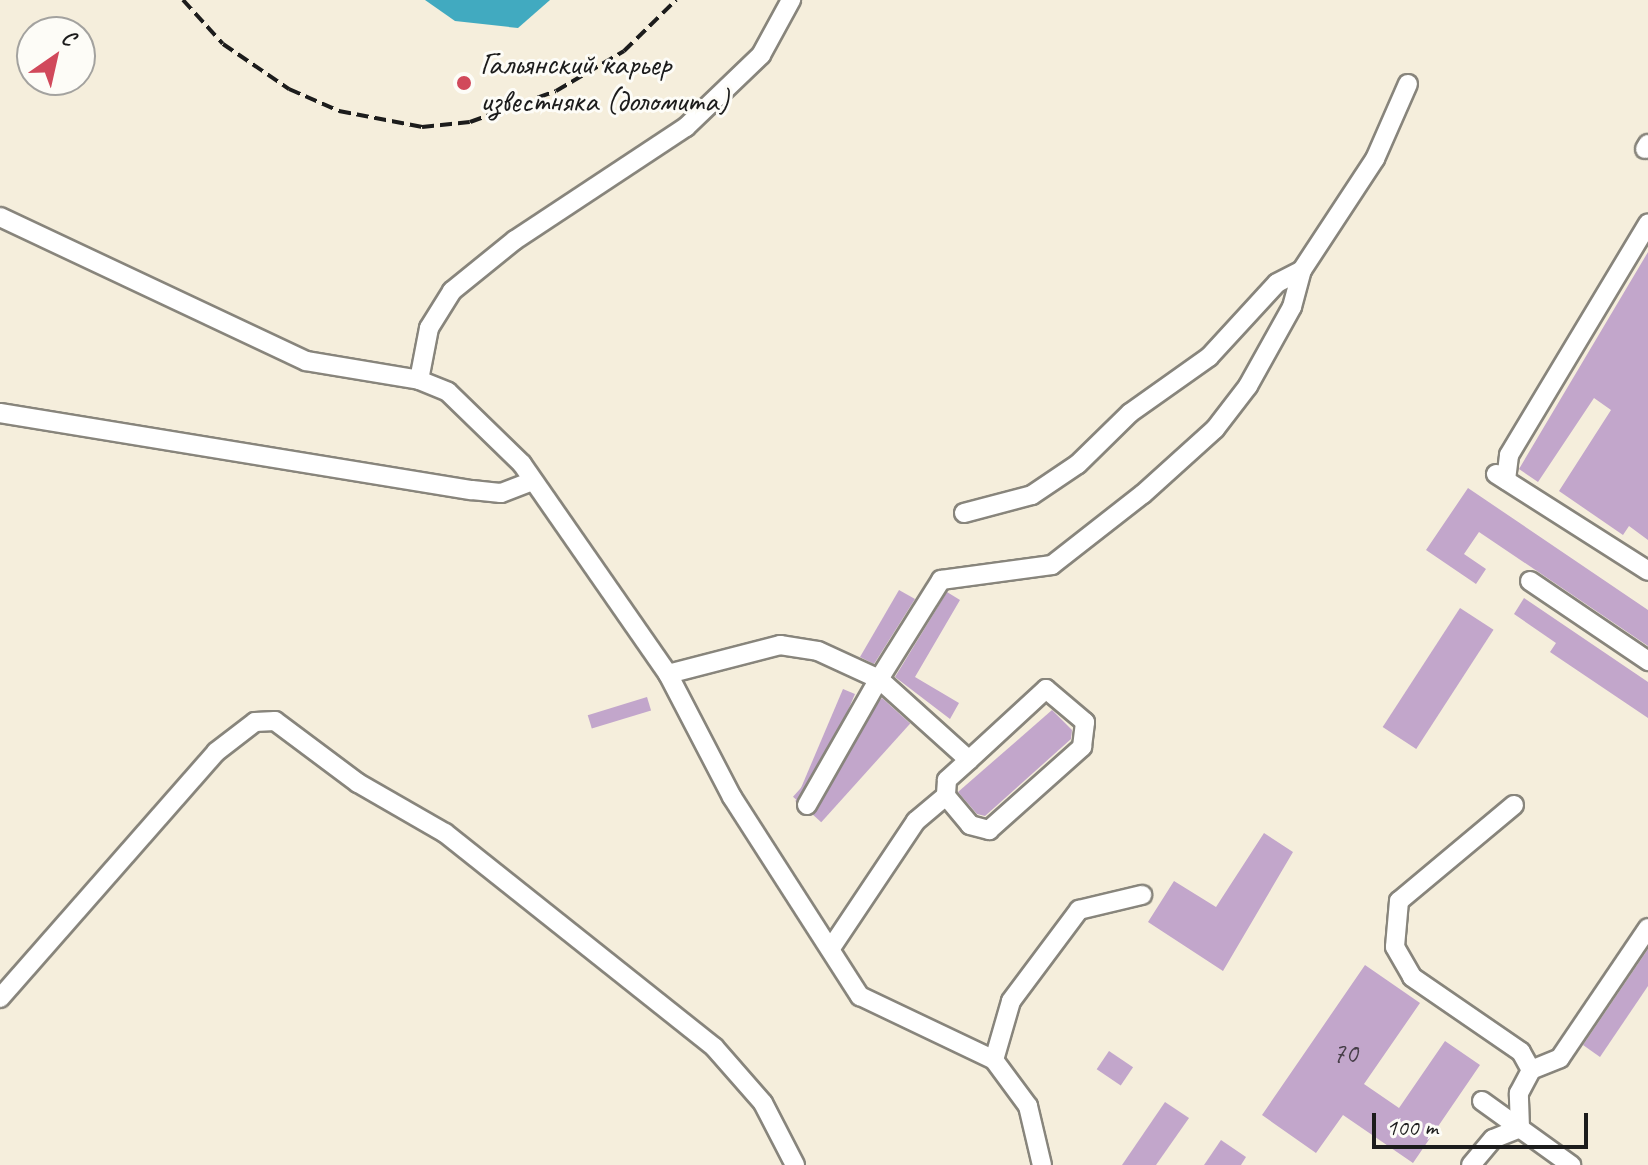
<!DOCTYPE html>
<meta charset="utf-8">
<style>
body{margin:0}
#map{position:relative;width:1648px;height:1165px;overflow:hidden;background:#f5eedc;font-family:Caveat,sans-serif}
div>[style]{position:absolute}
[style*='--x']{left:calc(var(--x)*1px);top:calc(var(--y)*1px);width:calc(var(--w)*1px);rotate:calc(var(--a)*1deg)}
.water>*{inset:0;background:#41aac0}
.building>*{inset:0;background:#c2a6cb;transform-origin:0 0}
.roads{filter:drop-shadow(2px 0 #88857c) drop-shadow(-2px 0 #88857c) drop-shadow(0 2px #88857c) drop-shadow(0 -2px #88857c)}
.minor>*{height:18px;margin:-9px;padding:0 9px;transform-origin:9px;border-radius:9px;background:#fff}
.rail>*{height:4px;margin-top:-2px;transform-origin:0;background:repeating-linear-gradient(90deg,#1c1c1c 0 12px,transparent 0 18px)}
.dots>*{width:22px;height:22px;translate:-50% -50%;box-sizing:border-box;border:4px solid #fdfcf7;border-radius:50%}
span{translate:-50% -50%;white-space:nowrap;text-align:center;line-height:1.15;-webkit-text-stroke:6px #fdfcf7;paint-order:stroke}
.number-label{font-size:28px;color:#463e48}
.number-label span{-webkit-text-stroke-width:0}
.poi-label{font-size:32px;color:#1c1c1c}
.left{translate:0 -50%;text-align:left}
.north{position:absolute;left:16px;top:16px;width:80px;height:80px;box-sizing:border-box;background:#fdfcf7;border:2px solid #a3a29f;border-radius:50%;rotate:34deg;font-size:22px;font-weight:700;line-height:32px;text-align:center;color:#1c1c1c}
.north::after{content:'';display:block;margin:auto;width:28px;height:36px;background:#d1495b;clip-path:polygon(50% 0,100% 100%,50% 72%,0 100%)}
.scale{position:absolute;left:1372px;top:1113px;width:216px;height:36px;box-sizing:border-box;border:4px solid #1c1c1c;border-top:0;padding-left:10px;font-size:24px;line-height:28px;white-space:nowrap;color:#1c1c1c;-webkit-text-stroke:6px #fdfcf7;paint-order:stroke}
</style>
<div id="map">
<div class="water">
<div style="clip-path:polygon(425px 0,550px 0,518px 28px,455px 21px)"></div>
</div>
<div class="building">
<div style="clip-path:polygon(1648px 252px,1648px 540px,1629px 526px,1623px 535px,1559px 491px,1611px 410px,1594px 398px,1538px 482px,1519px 469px)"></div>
<div style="clip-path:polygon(1468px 488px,1648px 610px,1648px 646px,1479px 532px,1464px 554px,1486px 569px,1476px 584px,1426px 550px)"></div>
<div style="clip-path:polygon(899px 590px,915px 599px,874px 664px,860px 657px)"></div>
<div style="clip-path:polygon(947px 592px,960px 600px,915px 677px,959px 703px,950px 719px,895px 677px)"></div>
<div style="clip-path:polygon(1524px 598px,1648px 682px,1648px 718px,1550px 652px,1556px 643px,1514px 614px)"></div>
<div style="left:1460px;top:608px;width:40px;height:142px;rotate:33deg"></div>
<div style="left:843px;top:689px;width:13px;height:122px;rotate:23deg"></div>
<div style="left:647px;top:697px;width:14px;height:62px;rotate:73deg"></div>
<div style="left:882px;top:698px;width:38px;height:133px;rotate:42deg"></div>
<div style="clip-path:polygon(1052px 710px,1072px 730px,1071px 739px,985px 816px,977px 814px,958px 792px)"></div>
<div style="clip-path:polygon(1264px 833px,1293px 852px,1223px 971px,1148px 922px,1174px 881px,1216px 907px)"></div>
<div style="clip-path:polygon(1648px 949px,1648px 986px,1600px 1057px,1583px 1045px)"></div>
<div style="clip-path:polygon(1365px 965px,1420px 1003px,1364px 1084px,1399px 1108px,1445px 1041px,1480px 1065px,1413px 1163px,1343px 1115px,1316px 1153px,1262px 1115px)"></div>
<div style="left:1109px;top:1051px;width:29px;height:22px;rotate:34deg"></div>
<div style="clip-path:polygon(1165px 1102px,1189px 1118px,1156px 1165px,1122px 1165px)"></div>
<div style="clip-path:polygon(1221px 1140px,1246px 1157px,1241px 1165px,1204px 1165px)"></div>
</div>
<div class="roads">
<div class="minor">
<div style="--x:1645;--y:149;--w:6;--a:-59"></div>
<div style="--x:0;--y:217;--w:338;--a:25.2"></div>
<div style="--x:306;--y:361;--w:115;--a:9.5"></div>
<div style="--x:419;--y:380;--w:31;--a:22"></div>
<div style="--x:448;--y:392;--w:103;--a:44.2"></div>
<div style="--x:522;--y:464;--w:256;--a:55.2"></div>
<div style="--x:668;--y:674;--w:139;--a:62.5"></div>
<div style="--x:732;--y:797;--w:237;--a:57.3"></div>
<div style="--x:860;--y:996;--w:148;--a:25.5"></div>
<div style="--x:994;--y:1060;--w:57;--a:53.5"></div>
<div style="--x:1028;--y:1106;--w:61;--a:76.7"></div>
<div style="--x:419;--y:380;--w:53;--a:-79.1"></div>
<div style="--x:429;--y:328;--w:44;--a:-58.1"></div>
<div style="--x:452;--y:291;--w:81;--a:-39"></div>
<div style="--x:515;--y:240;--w:205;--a:-33.5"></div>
<div style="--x:686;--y:127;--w:104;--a:-43.8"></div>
<div style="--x:761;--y:55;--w:63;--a:-61.4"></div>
<div style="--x:0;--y:413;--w:478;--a:9.3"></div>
<div style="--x:472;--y:490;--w:29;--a:6"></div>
<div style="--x:501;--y:493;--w:34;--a:-21"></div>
<div style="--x:1496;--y:474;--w:180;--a:32.5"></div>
<div style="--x:1506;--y:480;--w:25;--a:-83"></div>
<div style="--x:1509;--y:455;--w:270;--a:-59"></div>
<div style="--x:964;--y:513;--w:70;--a:-14.8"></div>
<div style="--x:1032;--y:495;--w:55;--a:-34"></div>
<div style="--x:1078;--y:464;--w:73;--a:-44.4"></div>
<div style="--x:1130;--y:413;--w:97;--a:-35.3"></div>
<div style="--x:1209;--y:357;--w:100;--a:-47.4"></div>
<div style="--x:1277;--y:283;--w:28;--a:-27"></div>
<div style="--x:1530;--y:581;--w:143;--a:34.1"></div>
<div style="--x:668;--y:674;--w:116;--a:-14.5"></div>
<div style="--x:780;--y:645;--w:38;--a:9"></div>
<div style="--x:818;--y:651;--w:67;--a:24.7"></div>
<div style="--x:879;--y:679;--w:117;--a:-57.9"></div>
<div style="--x:941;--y:580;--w:112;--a:-7.7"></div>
<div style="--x:1052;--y:565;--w:115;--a:-38"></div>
<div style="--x:1143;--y:494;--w:97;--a:-42.1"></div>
<div style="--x:1215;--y:429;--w:54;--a:-52.5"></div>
<div style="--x:1248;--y:386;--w:90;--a:-60.9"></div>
<div style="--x:1292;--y:307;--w:38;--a:-75"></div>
<div style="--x:1302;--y:270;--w:133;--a:-56.7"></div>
<div style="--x:1375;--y:159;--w:82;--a:-66.3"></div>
<div style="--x:807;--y:805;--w:145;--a:-60.3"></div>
<div style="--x:879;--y:679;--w:121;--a:42"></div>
<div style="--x:969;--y:760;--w:30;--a:138"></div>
<div style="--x:947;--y:780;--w:16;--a:94"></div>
<div style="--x:946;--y:796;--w:38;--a:50"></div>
<div style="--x:970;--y:825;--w:20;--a:15"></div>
<div style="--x:989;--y:830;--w:125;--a:-41.7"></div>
<div style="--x:1082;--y:747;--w:25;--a:-83"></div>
<div style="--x:1085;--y:722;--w:51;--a:-139.8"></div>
<div style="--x:1046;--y:689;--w:105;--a:137.3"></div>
<div style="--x:1514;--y:805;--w:150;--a:140.1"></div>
<div style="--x:1399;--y:901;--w:46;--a:95"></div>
<div style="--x:1395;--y:947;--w:34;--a:60"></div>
<div style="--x:1412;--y:977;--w:132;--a:34.5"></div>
<div style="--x:1521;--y:1052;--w:21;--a:61"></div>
<div style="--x:831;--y:948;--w:153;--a:-56.2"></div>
<div style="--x:916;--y:821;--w:39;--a:-40"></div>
<div style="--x:0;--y:998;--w:327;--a:-48.7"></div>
<div style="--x:216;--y:752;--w:49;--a:-37.6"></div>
<div style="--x:255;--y:722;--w:20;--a:-3"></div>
<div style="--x:275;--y:721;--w:104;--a:36.8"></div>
<div style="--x:358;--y:783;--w:100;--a:29.9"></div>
<div style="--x:445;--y:833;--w:344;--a:38.5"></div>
<div style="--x:714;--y:1047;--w:74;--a:48.8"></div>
<div style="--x:763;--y:1103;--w:70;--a:62.7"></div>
<div style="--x:994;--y:1060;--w:61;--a:-73.9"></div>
<div style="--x:1011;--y:1001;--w:114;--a:-53.2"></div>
<div style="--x:1079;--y:910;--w:65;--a:-13.4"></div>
<div style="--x:1482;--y:1101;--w:110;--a:35.7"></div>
<div style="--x:1471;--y:1165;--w:34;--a:-50"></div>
<div style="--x:1493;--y:1139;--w:29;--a:-22"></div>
<div style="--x:1520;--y:1128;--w:35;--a:-92"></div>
<div style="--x:1519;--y:1093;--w:26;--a:-62"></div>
<div style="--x:1531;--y:1070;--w:31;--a:-22"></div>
<div style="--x:1560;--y:1058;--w:157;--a:-55.9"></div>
</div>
</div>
<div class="rail">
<div style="--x:183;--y:0;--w:59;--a:47.7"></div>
<div style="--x:223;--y:44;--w:80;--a:34.3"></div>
<div style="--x:289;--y:89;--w:55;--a:23.7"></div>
<div style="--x:339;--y:111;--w:85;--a:10.9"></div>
<div style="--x:422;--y:127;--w:48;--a:-5.9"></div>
<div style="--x:470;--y:122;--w:91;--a:-19.8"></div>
<div style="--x:556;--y:91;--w:79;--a:-30.5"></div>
<div style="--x:624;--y:51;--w:73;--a:-44.4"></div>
</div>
<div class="dots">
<div style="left:464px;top:83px;background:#d1495b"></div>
</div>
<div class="number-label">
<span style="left:1345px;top:1053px">70</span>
</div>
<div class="poi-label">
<span class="left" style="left:480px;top:83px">Гальянский карьер<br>известняка (доломита)</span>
</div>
<div class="north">С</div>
<div class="scale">100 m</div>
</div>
